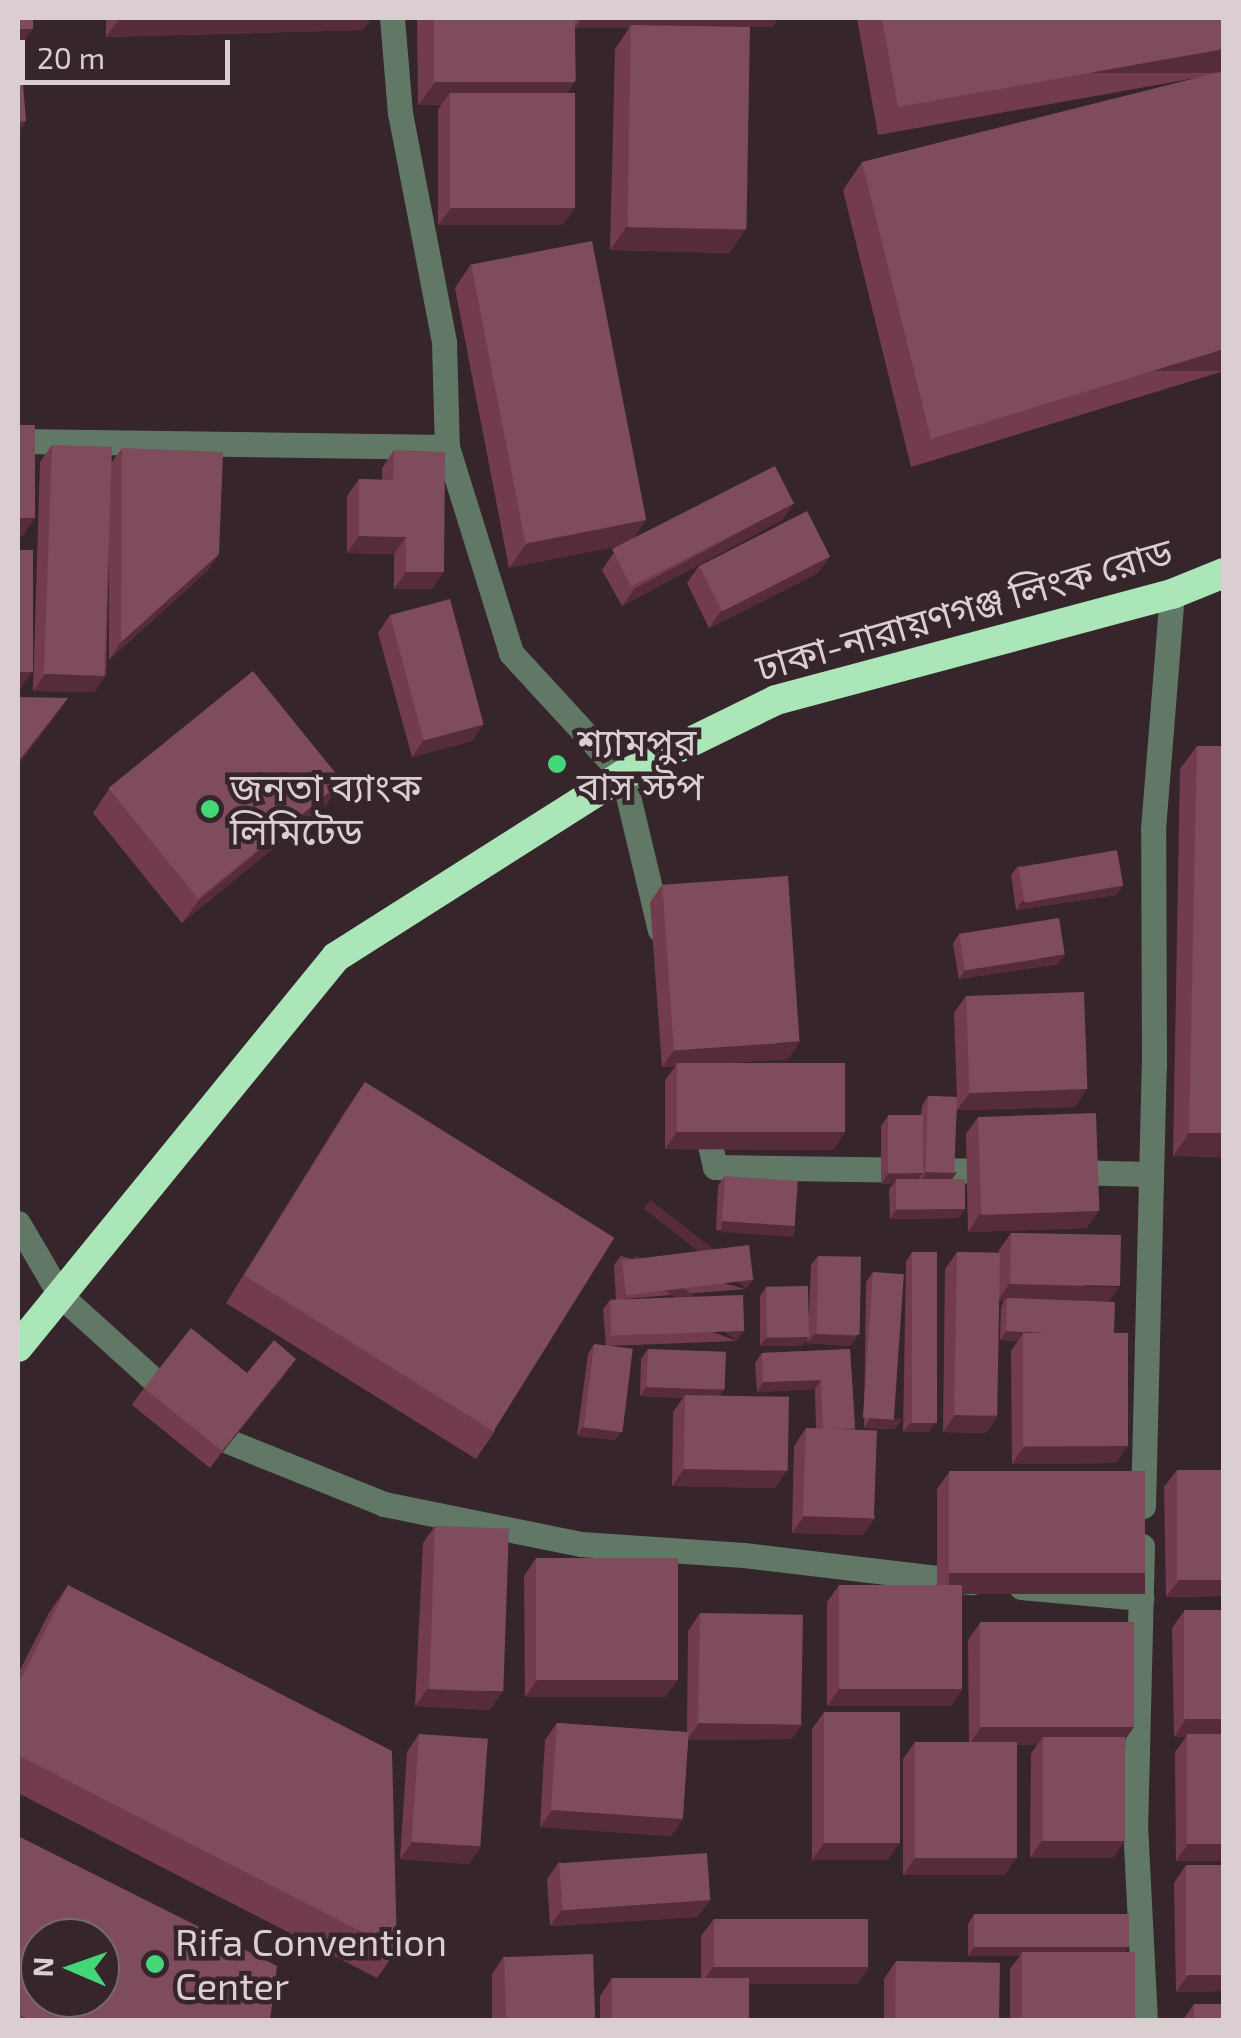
<!DOCTYPE html>
<meta charset="utf-8">
<style>
body{margin:0}
#map{position:relative;width:1241px;height:2038px;overflow:hidden;background:#36252a;font-family:"Exo 2","Noto Sans Bengali",sans-serif}
div>[style]{position:absolute}
[style*='--x']{left:calc(var(--x)*1px);top:calc(var(--y)*1px);width:calc(var(--w)*1px);rotate:calc(var(--a)*1deg)}
.minor>*{height:25px;margin:-12.5px;padding:0 12.5px;transform-origin:12.5px;border-radius:12.5px;background:#617866}
.highway>*{height:30px;margin:-15px;padding:0 15px;transform-origin:15px;border-radius:15px;background:#abe6b9}
.wall>*{inset:0;background:#733c4e}
.shaded-wall>*{inset:0;background:#562c3a;transform-origin:0 0}
.building>*{inset:0;background:#7e4c5c;transform-origin:0 0}
.dots>*{width:28px;height:28px;translate:-50% -50%;box-sizing:border-box;border:5px solid #36252a;border-radius:50%}
span{translate:-50% -50%;white-space:nowrap;text-align:center;line-height:1.15;-webkit-text-stroke:9px #36252a;paint-order:stroke}
.street-label{font-size:38px;color:#daced1}
.poi-label{font-size:38px;color:#daced1}
.left{translate:0 -50%;text-align:left}
.frame{position:absolute;inset:0;border:20px solid #daced1;pointer-events:none}
.north{position:absolute;left:20px;top:1918px;width:100px;height:100px;box-sizing:border-box;background:#36252a;border:2px solid #78696d;border-radius:50%;rotate:272deg;font-size:28px;font-weight:700;line-height:40px;text-align:center;color:#daced1}
.north::after{content:'';display:block;margin:auto;width:35px;height:45px;background:#44d77a;clip-path:polygon(50% 0,100% 100%,50% 72%,0 100%)}
.scale{position:absolute;left:20px;top:40px;width:210px;height:45px;box-sizing:border-box;border:5px solid #daced1;border-top:0;padding-left:12px;font-size:30px;line-height:35px;white-space:nowrap;color:#daced1;-webkit-text-stroke:8px #36252a;paint-order:stroke}
</style>
<div id="map">
<div class="minor">
<div style="--x:392;--y:18;--w:95;--a:85.2"></div>
<div style="--x:400;--y:113;--w:233;--a:79.1"></div>
<div style="--x:444;--y:342;--w:105;--a:88.4"></div>
<div style="--x:447;--y:447;--w:216;--a:72.7"></div>
<div style="--x:511;--y:653;--w:166;--a:47.4"></div>
<div style="--x:623;--y:775;--w:159;--a:76.6"></div>
<div style="--x:18;--y:441;--w:429;--a:0.8"></div>
<div style="--x:703;--y:1115;--w:53;--a:77"></div>
<div style="--x:715;--y:1167;--w:282;--a:0.8"></div>
<div style="--x:1067;--y:1172;--w:83;--a:1.4"></div>
<div style="--x:18;--y:1223;--w:83;--a:59.7"></div>
<div style="--x:60;--y:1295;--w:155;--a:42.1"></div>
<div style="--x:205;--y:1425;--w:20;--a:41"></div>
<div style="--x:220;--y:1438;--w:177;--a:21.9"></div>
<div style="--x:384;--y:1504;--w:201;--a:11.5"></div>
<div style="--x:581;--y:1544;--w:163;--a:3.9"></div>
<div style="--x:744;--y:1555;--w:230;--a:6.8"></div>
<div style="--x:1143;--y:1506;--w:439;--a:-88.6"></div>
<div style="--x:1154;--y:1067;--w:238;--a:-90.2"></div>
<div style="--x:1153;--y:829;--w:236;--a:-85.4"></div>
<div style="--x:1142;--y:1546;--w:278;--a:91.4"></div>
<div style="--x:1135;--y:1824;--w:196;--a:87.1"></div>
<div style="--x:1021;--y:1587;--w:121;--a:5.2"></div>
</div>
<div class="highway">
<div style="--x:18;--y:1347;--w:503;--a:-50.81"></div>
<div style="--x:336;--y:957;--w:340;--a:-32.4"></div>
<div style="--x:623;--y:775;--w:170;--a:-26.1"></div>
<div style="--x:776;--y:700;--w:410;--a:-15"></div>
<div style="--x:1172;--y:594;--w:56;--a:-22"></div>
</div>
<div class="wall">
<div style="clip-path:polygon(106px 18px,371px 18px,363px 30px,106px 37px)"></div>
<div style="clip-path:polygon(417px 18px,778px 18px,772px 27px,718px 27px,745px 230px,729px 253px,610px 250px,615px 49px,629px 28px,575px 28px,576px 80px,567px 93px,563px 225px,438px 225px,438px 110px,441px 105px,418px 105px)"></div>
<div style="clip-path:polygon(857px 18px,1224px 18px,1224px 371px,911px 467px,843px 190px,862px 162px,1201px 77px,878px 135px)"></div>
<div style="clip-path:polygon(471px 264px,646px 520px,509px 568px,455px 288px)"></div>
<div style="clip-path:polygon(52px 445px,112px 462px,122px 448px,219px 554px,207px 571px,109px 660px,109px 557px,106px 675px,94px 692px,33px 691px,40px 462px)"></div>
<div style="clip-path:polygon(394px 450px,432px 589px,394px 589px,394px 554px,347px 553px,347px 496px,359px 479px,382px 480px,382px 468px)"></div>
<div style="clip-path:polygon(794px 503px,782px 520px,622px 606px,602px 570px,614px 552px)"></div>
<div style="clip-path:polygon(830px 556px,818px 573px,709px 628px,687px 583px,699px 566px)"></div>
<div style="clip-path:polygon(390px 615px,472px 741px,412px 757px,378px 633px)"></div>
<div style="clip-path:polygon(1197px 746px,1224px 746px,1224px 1157px,1173px 1156px,1180px 769px)"></div>
<div style="clip-path:polygon(343px 781px,326px 805px,182px 923px,93px 813px,109px 789px)"></div>
<div style="clip-path:polygon(1018px 866px,1123px 885px,1116px 895px,1016px 910px,1011px 875px)"></div>
<div style="clip-path:polygon(662px 885px,788px 1059px,728px 1063px,845px 1132px,833px 1150px,665px 1149px,665px 1080px,675px 1067px,662px 1067px,650px 902px)"></div>
<div style="clip-path:polygon(959px 934px,1058px 964px,959px 979px,953px 944px)"></div>
<div style="clip-path:polygon(966px 996px,1075px 1107px,957px 1110px,952px 1179px,965px 1209px,958px 1218px,890px 1219px,889px 1189px,894px 1183px,881px 1184px,881px 1126px,888px 1116px,921px 1115px,922px 1106px,928px 1096px,957px 1097px,954px 1013px)"></div>
<div style="clip-path:polygon(365px 1082px,495px 1431px,476px 1459px,226px 1303px,346px 1110px)"></div>
<div style="clip-path:polygon(978px 1117px,1087px 1228px,968px 1232px,966px 1134px)"></div>
<div style="clip-path:polygon(725px 1176px,795px 1226px,789px 1235px,716px 1230px,718px 1185px)"></div>
<div style="clip-path:polygon(1011px 1233px,1108px 1302px,1114px 1333px,1116px 1463px,1012px 1464px,1011px 1351px,1018px 1341px,1000px 1340px,1001px 1307px,1004px 1301px,999px 1301px,986px 1433px,943px 1432px,945px 1269px,957px 1252px,999px 1253px,999px 1250px)"></div>
<div style="clip-path:polygon(912px 1252px,929px 1432px,903px 1432px,906px 1262px)"></div>
<div style="clip-path:polygon(621px 1256px,746px 1289px,623px 1299px,737px 1341px,606px 1346px,603px 1309px,610px 1300px,616px 1300px,614px 1265px)"></div>
<div style="clip-path:polygon(818px 1256px,857px 1336px,850px 1346px,807px 1343px,807px 1339px,802px 1346px,760px 1346px,760px 1296px,766px 1287px,809px 1314px,811px 1265px)"></div>
<div style="clip-path:polygon(873px 1272px,895px 1429px,864px 1428px,866px 1282px)"></div>
<div style="clip-path:polygon(594px 1344px,622px 1431px,615px 1440px,577px 1436px,588px 1354px)"></div>
<div style="clip-path:polygon(648px 1349px,720px 1396px,787px 1470px,775px 1488px,672px 1486px,673px 1412px,683px 1398px,640px 1396px,641px 1359px)"></div>
<div style="clip-path:polygon(850px 1349px,855px 1428px,875px 1518px,863px 1535px,792px 1533px,794px 1446px,806px 1428px,816px 1429px,815px 1389px,757px 1392px,755px 1363px,762px 1353px)"></div>
<div style="clip-path:polygon(296px 1359px,210px 1468px,132px 1405px,144px 1388px,247px 1373px)"></div>
<div style="clip-path:polygon(1177px 1470px,1224px 1596px,1166px 1597px,1164px 1487px)"></div>
<div style="clip-path:polygon(949px 1472px,1133px 1590px,962px 1590px,951px 1706px,827px 1706px,827px 1602px,839px 1585px,937px 1585px,937px 1489px)"></div>
<div style="clip-path:polygon(435px 1526px,490px 1710px,415px 1706px,423px 1543px)"></div>
<div style="clip-path:polygon(536px 1558px,665px 1697px,525px 1697px,524px 1576px)"></div>
<div style="clip-path:polygon(68px 1585px,397px 1950px,377px 1978px,18px 1793px,18px 1674px,49px 1613px)"></div>
<div style="clip-path:polygon(1224px 1610px,1224px 1861px,1176px 1861px,1175px 1752px,1186px 1737px,1174px 1737px,1172px 1628px,1184px 1611px)"></div>
<div style="clip-path:polygon(700px 1613px,792px 1739px,688px 1740px,683px 1819px,671px 1836px,540px 1827px,545px 1740px,557px 1723px,687px 1732px,688px 1631px)"></div>
<div style="clip-path:polygon(980px 1623px,1134px 1727px,1125px 1739px,1113px 1858px,1030px 1858px,1031px 1754px,1037px 1745px,1017px 1745px,1005px 1875px,903px 1875px,903px 1759px,915px 1742px,969px 1742px,968px 1640px)"></div>
<div style="clip-path:polygon(824px 1712px,888px 1860px,812px 1860px,812px 1729px)"></div>
<div style="clip-path:polygon(419px 1734px,469px 1864px,400px 1859px,407px 1752px)"></div>
<div style="clip-path:polygon(18px 1836px,270px 2020px,18px 2020px)"></div>
<div style="clip-path:polygon(559px 1862px,710px 1900px,697px 1917px,550px 1926px,547px 1879px)"></div>
<div style="clip-path:polygon(1186px 1865px,1224px 1865px,1224px 1991px,1176px 1992px,1174px 1883px)"></div>
<div style="clip-path:polygon(974px 1914px,1125px 1952px,1135px 2020px,1010px 2020px,1010px 1969px,1020px 1956px,968px 1956px,968px 1924px)"></div>
<div style="clip-path:polygon(714px 1919px,869px 1967px,857px 1984px,749px 1984px,749px 2020px,600px 2020px,600px 1996px,612px 1978px,701px 1979px,701px 1936px)"></div>
<div style="clip-path:polygon(504px 1956px,595px 2020px,492px 2020px,492px 1974px)"></div>
<div style="clip-path:polygon(896px 1961px,1000px 2020px,884px 2020px,884px 1979px)"></div>
<div style="clip-path:polygon(1194px 2004px,1224px 2020px,1183px 2020px)"></div>
</div>
<div class="shaded-wall">
<div style="clip-path:polygon(120px 18px,371px 18px,363px 30px,106px 37px)"></div>
<div style="clip-path:polygon(582px 18px,778px 18px,772px 27px,631px 28px,631px 25px,629px 28px,575px 28px)"></div>
<div style="clip-path:polygon(33px 28px,18px 51px,18px 29px)"></div>
<div style="left:1224px;top:49px;width:24px;height:331px;rotate:90deg"></div>
<div style="clip-path:polygon(576px 80px,559px 104px,450px 93px,441px 105px,418px 105px,435px 82px)"></div>
<div style="clip-path:polygon(26px 121px,18px 133px,18px 122px)"></div>
<div style="clip-path:polygon(451px 208px,575px 208px,563px 225px,438px 225px)"></div>
<div style="clip-path:polygon(626px 227px,745px 230px,729px 253px,610px 250px)"></div>
<div style="left:1224px;top:349px;width:22px;height:307px;rotate:90deg"></div>
<div style="clip-path:polygon(794px 503px,782px 520px,622px 606px,634px 589px)"></div>
<div style="clip-path:polygon(18px 518px,35px 518px,23px 536px,18px 536px)"></div>
<div style="clip-path:polygon(646px 520px,630px 544px,509px 568px,526px 544px)"></div>
<div style="clip-path:polygon(359px 536px,406px 537px,394px 554px,347px 553px)"></div>
<div style="clip-path:polygon(219px 554px,207px 571px,109px 660px,121px 642px)"></div>
<div style="clip-path:polygon(830px 556px,818px 573px,709px 628px,721px 611px)"></div>
<div style="clip-path:polygon(406px 572px,444px 572px,432px 589px,394px 589px)"></div>
<div style="clip-path:polygon(18px 672px,32px 672px,20px 689px,18px 689px)"></div>
<div style="clip-path:polygon(45px 674px,106px 675px,94px 692px,33px 691px)"></div>
<div style="clip-path:polygon(68px 698px,52px 721px,18px 765px,18px 762px)"></div>
<div style="clip-path:polygon(484px 724px,472px 741px,412px 757px,424px 740px)"></div>
<div style="clip-path:polygon(343px 781px,326px 805px,182px 923px,199px 900px)"></div>
<div style="clip-path:polygon(1123px 885px,1116px 895px,1016px 910px,1022px 901px)"></div>
<div style="clip-path:polygon(1065px 955px,1058px 964px,959px 979px,965px 970px)"></div>
<div style="clip-path:polygon(800px 1042px,788px 1059px,677px 1066px,677px 1063px,675px 1067px,662px 1067px,674px 1050px)"></div>
<div style="clip-path:polygon(1087px 1089px,1075px 1107px,957px 1110px,970px 1093px)"></div>
<div style="clip-path:polygon(677px 1132px,845px 1132px,833px 1150px,665px 1149px)"></div>
<div style="clip-path:polygon(1189px 1133px,1224px 1133px,1224px 1157px,1173px 1156px)"></div>
<div style="clip-path:polygon(926px 1172px,957px 1172px,950px 1182px,920px 1182px)"></div>
<div style="clip-path:polygon(923px 1173px,916px 1183px,896px 1180px,894px 1183px,881px 1184px,888px 1174px)"></div>
<div style="clip-path:polygon(965px 1209px,958px 1218px,890px 1219px,896px 1210px)"></div>
<div style="clip-path:polygon(1099px 1211px,1087px 1228px,968px 1232px,980px 1214px)"></div>
<div style="left:722px;top:1221px;width:73px;height:11px;rotate:4deg"></div>
<div style="left:753px;top:1280px;width:11px;height:130px;rotate:128deg"></div>
<div style="clip-path:polygon(1009px 1284px,1119px 1287px,1107px 1304px,1007px 1298px,1004px 1301px,997px 1301px)"></div>
<div style="left:744px;top:1331px;width:12px;height:132px;rotate:125deg"></div>
<div style="clip-path:polygon(1006px 1331px,1114px 1336px,1023px 1334px,1018px 1341px,1000px 1340px)"></div>
<div style="clip-path:polygon(814px 1334px,857px 1336px,850px 1346px,807px 1343px)"></div>
<div style="clip-path:polygon(767px 1336px,809px 1337px,802px 1346px,760px 1346px)"></div>
<div style="clip-path:polygon(296px 1359px,284px 1376px,210px 1468px,222px 1451px)"></div>
<div style="clip-path:polygon(821px 1380px,815px 1389px,757px 1392px,763px 1382px)"></div>
<div style="clip-path:polygon(646px 1387px,724px 1390px,718px 1399px,685px 1395px,683px 1398px,640px 1396px)"></div>
<div style="clip-path:polygon(955px 1415px,998px 1416px,986px 1433px,943px 1432px)"></div>
<div style="clip-path:polygon(870px 1418px,902px 1419px,895px 1429px,864px 1428px)"></div>
<div style="clip-path:polygon(910px 1423px,935px 1423px,929px 1432px,903px 1432px)"></div>
<div style="clip-path:polygon(583px 1427px,622px 1431px,615px 1440px,577px 1436px)"></div>
<div style="clip-path:polygon(1128px 1446px,1116px 1463px,1012px 1464px,1024px 1447px)"></div>
<div style="clip-path:polygon(684px 1469px,787px 1470px,775px 1488px,672px 1486px)"></div>
<div style="clip-path:polygon(804px 1516px,875px 1518px,863px 1535px,792px 1533px)"></div>
<div style="left:949px;top:1573px;width:196px;height:21px"></div>
<div style="clip-path:polygon(1224px 1579px,1224px 1596px,1166px 1597px,1179px 1580px)"></div>
<div style="clip-path:polygon(537px 1680px,678px 1680px,665px 1697px,525px 1697px)"></div>
<div style="clip-path:polygon(427px 1689px,502px 1692px,490px 1710px,415px 1706px)"></div>
<div style="clip-path:polygon(839px 1689px,963px 1689px,951px 1706px,827px 1706px)"></div>
<div style="clip-path:polygon(1186px 1719px,1224px 1719px,1224px 1736px,1174px 1737px)"></div>
<div style="clip-path:polygon(804px 1722px,792px 1739px,687px 1740px,699px 1723px)"></div>
<div style="clip-path:polygon(981px 1727px,1134px 1727px,1122px 1744px,1043px 1737px,1037px 1745px,969px 1745px)"></div>
<div style="clip-path:polygon(552px 1810px,683px 1819px,671px 1836px,540px 1827px)"></div>
<div style="clip-path:polygon(1042px 1841px,1125px 1841px,1113px 1858px,1030px 1858px)"></div>
<div style="clip-path:polygon(412px 1842px,481px 1847px,469px 1864px,400px 1859px)"></div>
<div style="clip-path:polygon(900px 1842px,888px 1860px,812px 1860px,824px 1843px)"></div>
<div style="clip-path:polygon(1224px 1843px,1224px 1861px,1176px 1861px,1188px 1844px)"></div>
<div style="clip-path:polygon(1017px 1857px,1005px 1875px,903px 1875px,915px 1858px)"></div>
<div style="clip-path:polygon(710px 1900px,697px 1917px,550px 1926px,562px 1909px)"></div>
<div style="clip-path:polygon(1129px 1946px,1123px 1955px,1022px 1952px,1020px 1956px,968px 1956px,974px 1947px)"></div>
<div style="clip-path:polygon(713px 1967px,869px 1967px,857px 1984px,701px 1984px)"></div>
<div style="clip-path:polygon(1224px 1974px,1224px 1991px,1176px 1992px,1188px 1975px)"></div>
</div>
<div class="building">
<div style="left:18px;top:18px;width:15px;height:11px"></div>
<div style="left:434px;top:18px;width:141px;height:64px"></div>
<div style="clip-path:polygon(882px 18px,1224px 18px,1224px 49px,898px 107px)"></div>
<div style="left:631px;top:25px;width:119px;height:202px;rotate:1deg"></div>
<div style="clip-path:polygon(18px 46px,20px 46px,26px 121px,18px 122px)"></div>
<div style="clip-path:polygon(1224px 71px,1224px 349px,931px 439px,862px 162px)"></div>
<div style="left:450px;top:93px;width:125px;height:115px"></div>
<div style="left:592px;top:241px;width:284px;height:123px;rotate:79deg"></div>
<div style="left:18px;top:425px;width:17px;height:93px"></div>
<div style="left:52px;top:445px;width:60px;height:229px;rotate:2deg"></div>
<div style="clip-path:polygon(122px 448px,223px 452px,219px 554px,121px 642px)"></div>
<div style="clip-path:polygon(394px 450px,445px 452px,444px 572px,406px 572px,406px 537px,359px 536px,359px 479px,393px 480px)"></div>
<div style="left:775px;top:466px;width:42px;height:183px;rotate:63deg"></div>
<div style="left:807px;top:511px;width:51px;height:121px;rotate:63deg"></div>
<div style="left:18px;top:550px;width:15px;height:122px"></div>
<div style="left:450px;top:599px;width:130px;height:62px;rotate:75deg"></div>
<div style="left:253px;top:671px;width:142px;height:186px;rotate:51deg"></div>
<div style="clip-path:polygon(18px 697px,68px 698px,18px 762px)"></div>
<div style="clip-path:polygon(1197px 746px,1224px 746px,1224px 1133px,1189px 1133px)"></div>
<div style="left:1117px;top:850px;width:36px;height:100px;rotate:80deg"></div>
<div style="left:788px;top:876px;width:166px;height:126px;rotate:86deg"></div>
<div style="left:1059px;top:918px;width:37px;height:101px;rotate:81deg"></div>
<div style="left:1084px;top:992px;width:97px;height:118px;rotate:88deg"></div>
<div style="left:677px;top:1063px;width:168px;height:69px"></div>
<div style="left:365px;top:1082px;width:294px;height:228px;rotate:32deg"></div>
<div style="left:928px;top:1096px;width:29px;height:76px;rotate:2deg"></div>
<div style="left:1096px;top:1113px;width:98px;height:118px;rotate:88deg"></div>
<div style="left:923px;top:1115px;width:58px;height:35px;rotate:90deg"></div>
<div style="left:725px;top:1176px;width:73px;height:45px;rotate:4deg"></div>
<div style="left:965px;top:1179px;width:30px;height:69px;rotate:90deg"></div>
<div style="left:1011px;top:1233px;width:110px;height:51px;rotate:1deg"></div>
<div style="left:749px;top:1245px;width:35px;height:128px;rotate:83deg"></div>
<div style="left:912px;top:1252px;width:25px;height:171px"></div>
<div style="left:957px;top:1252px;width:43px;height:163px;rotate:1deg"></div>
<div style="left:818px;top:1256px;width:43px;height:78px;rotate:1deg"></div>
<div style="left:873px;top:1272px;width:31px;height:146px;rotate:4deg"></div>
<div style="left:808px;top:1286px;width:51px;height:42px;rotate:89deg"></div>
<div style="left:743px;top:1295px;width:36px;height:133px;rotate:88deg"></div>
<div style="clip-path:polygon(1007px 1298px,1115px 1302px,1114px 1333px,1069px 1334px,1006px 1331px)"></div>
<div style="clip-path:polygon(191px 1328px,247px 1373px,274px 1340px,296px 1359px,222px 1451px,144px 1388px)"></div>
<div style="left:1128px;top:1333px;width:113px;height:105px;rotate:90deg"></div>
<div style="left:594px;top:1344px;width:39px;height:84px;rotate:7deg"></div>
<div style="left:648px;top:1349px;width:78px;height:38px;rotate:2deg"></div>
<div style="clip-path:polygon(850px 1349px,855px 1428px,823px 1429px,821px 1380px,763px 1382px,762px 1353px)"></div>
<div style="left:685px;top:1395px;width:104px;height:74px;rotate:1deg"></div>
<div style="left:806px;top:1428px;width:71px;height:88px;rotate:2deg"></div>
<div style="left:1177px;top:1470px;width:47px;height:110px"></div>
<div style="left:1145px;top:1471px;width:102px;height:196px;rotate:90deg"></div>
<div style="left:435px;top:1526px;width:74px;height:163px;rotate:2deg"></div>
<div style="left:536px;top:1558px;width:142px;height:122px"></div>
<div style="clip-path:polygon(68px 1585px,392px 1751px,397px 1950px,18px 1755px,18px 1685px)"></div>
<div style="left:839px;top:1585px;width:123px;height:104px"></div>
<div style="left:1224px;top:1610px;width:109px;height:40px;rotate:90deg"></div>
<div style="left:700px;top:1613px;width:103px;height:110px;rotate:1deg"></div>
<div style="left:1134px;top:1622px;width:105px;height:154px;rotate:90deg"></div>
<div style="left:824px;top:1712px;width:76px;height:131px"></div>
<div style="left:557px;top:1723px;width:132px;height:87px;rotate:4deg"></div>
<div style="left:419px;top:1734px;width:69px;height:108px;rotate:4deg"></div>
<div style="left:1187px;top:1734px;width:37px;height:110px"></div>
<div style="left:1043px;top:1737px;width:82px;height:104px"></div>
<div style="left:915px;top:1742px;width:102px;height:116px"></div>
<div style="clip-path:polygon(evenodd,18px 1836px,277px 1966px,270px 2020px,31px 2020px,18px 2014px,18px 1836px,40px 1938px,100px 1938px,100px 1998px,40px 1998px,40px 1938px)"></div>
<div style="left:707px;top:1853px;width:47px;height:148px;rotate:86deg"></div>
<div style="left:1186px;top:1865px;width:38px;height:110px"></div>
<div style="left:974px;top:1914px;width:155px;height:33px"></div>
<div style="left:714px;top:1919px;width:154px;height:48px"></div>
<div style="left:1022px;top:1952px;width:113px;height:68px"></div>
<div style="left:593px;top:1954px;width:66px;height:89px;rotate:88deg"></div>
<div style="left:896px;top:1961px;width:104px;height:59px;rotate:1deg"></div>
<div style="left:612px;top:1978px;width:137px;height:42px"></div>
<div style="left:1194px;top:2004px;width:30px;height:16px"></div>
</div>
<div class="dots">
<div style="left:557px;top:764px;background:#44d77a"></div>
<div style="left:210px;top:809px;background:#44d77a"></div>
<div style="left:155px;top:1964px;background:#44d77a"></div>
</div>
<div class="street-label">
<span style="left:964px;top:609px;rotate:-16deg">ঢাকা-নারায়ণগঞ্জ লিংক রোড</span>
</div>
<div class="poi-label">
<span class="left" style="left:577px;top:764px">শ্যামপুর<br>বাস স্টপ</span>
<span class="left" style="left:230px;top:809px">জনতা ব্যাংক<br>লিমিটেড</span>
<span class="left" style="left:175px;top:1964px">Rifa Convention<br>Center</span>
</div>
<div class="frame"></div>
<div class="north">N</div>
<div class="scale">20 m</div>
</div>
